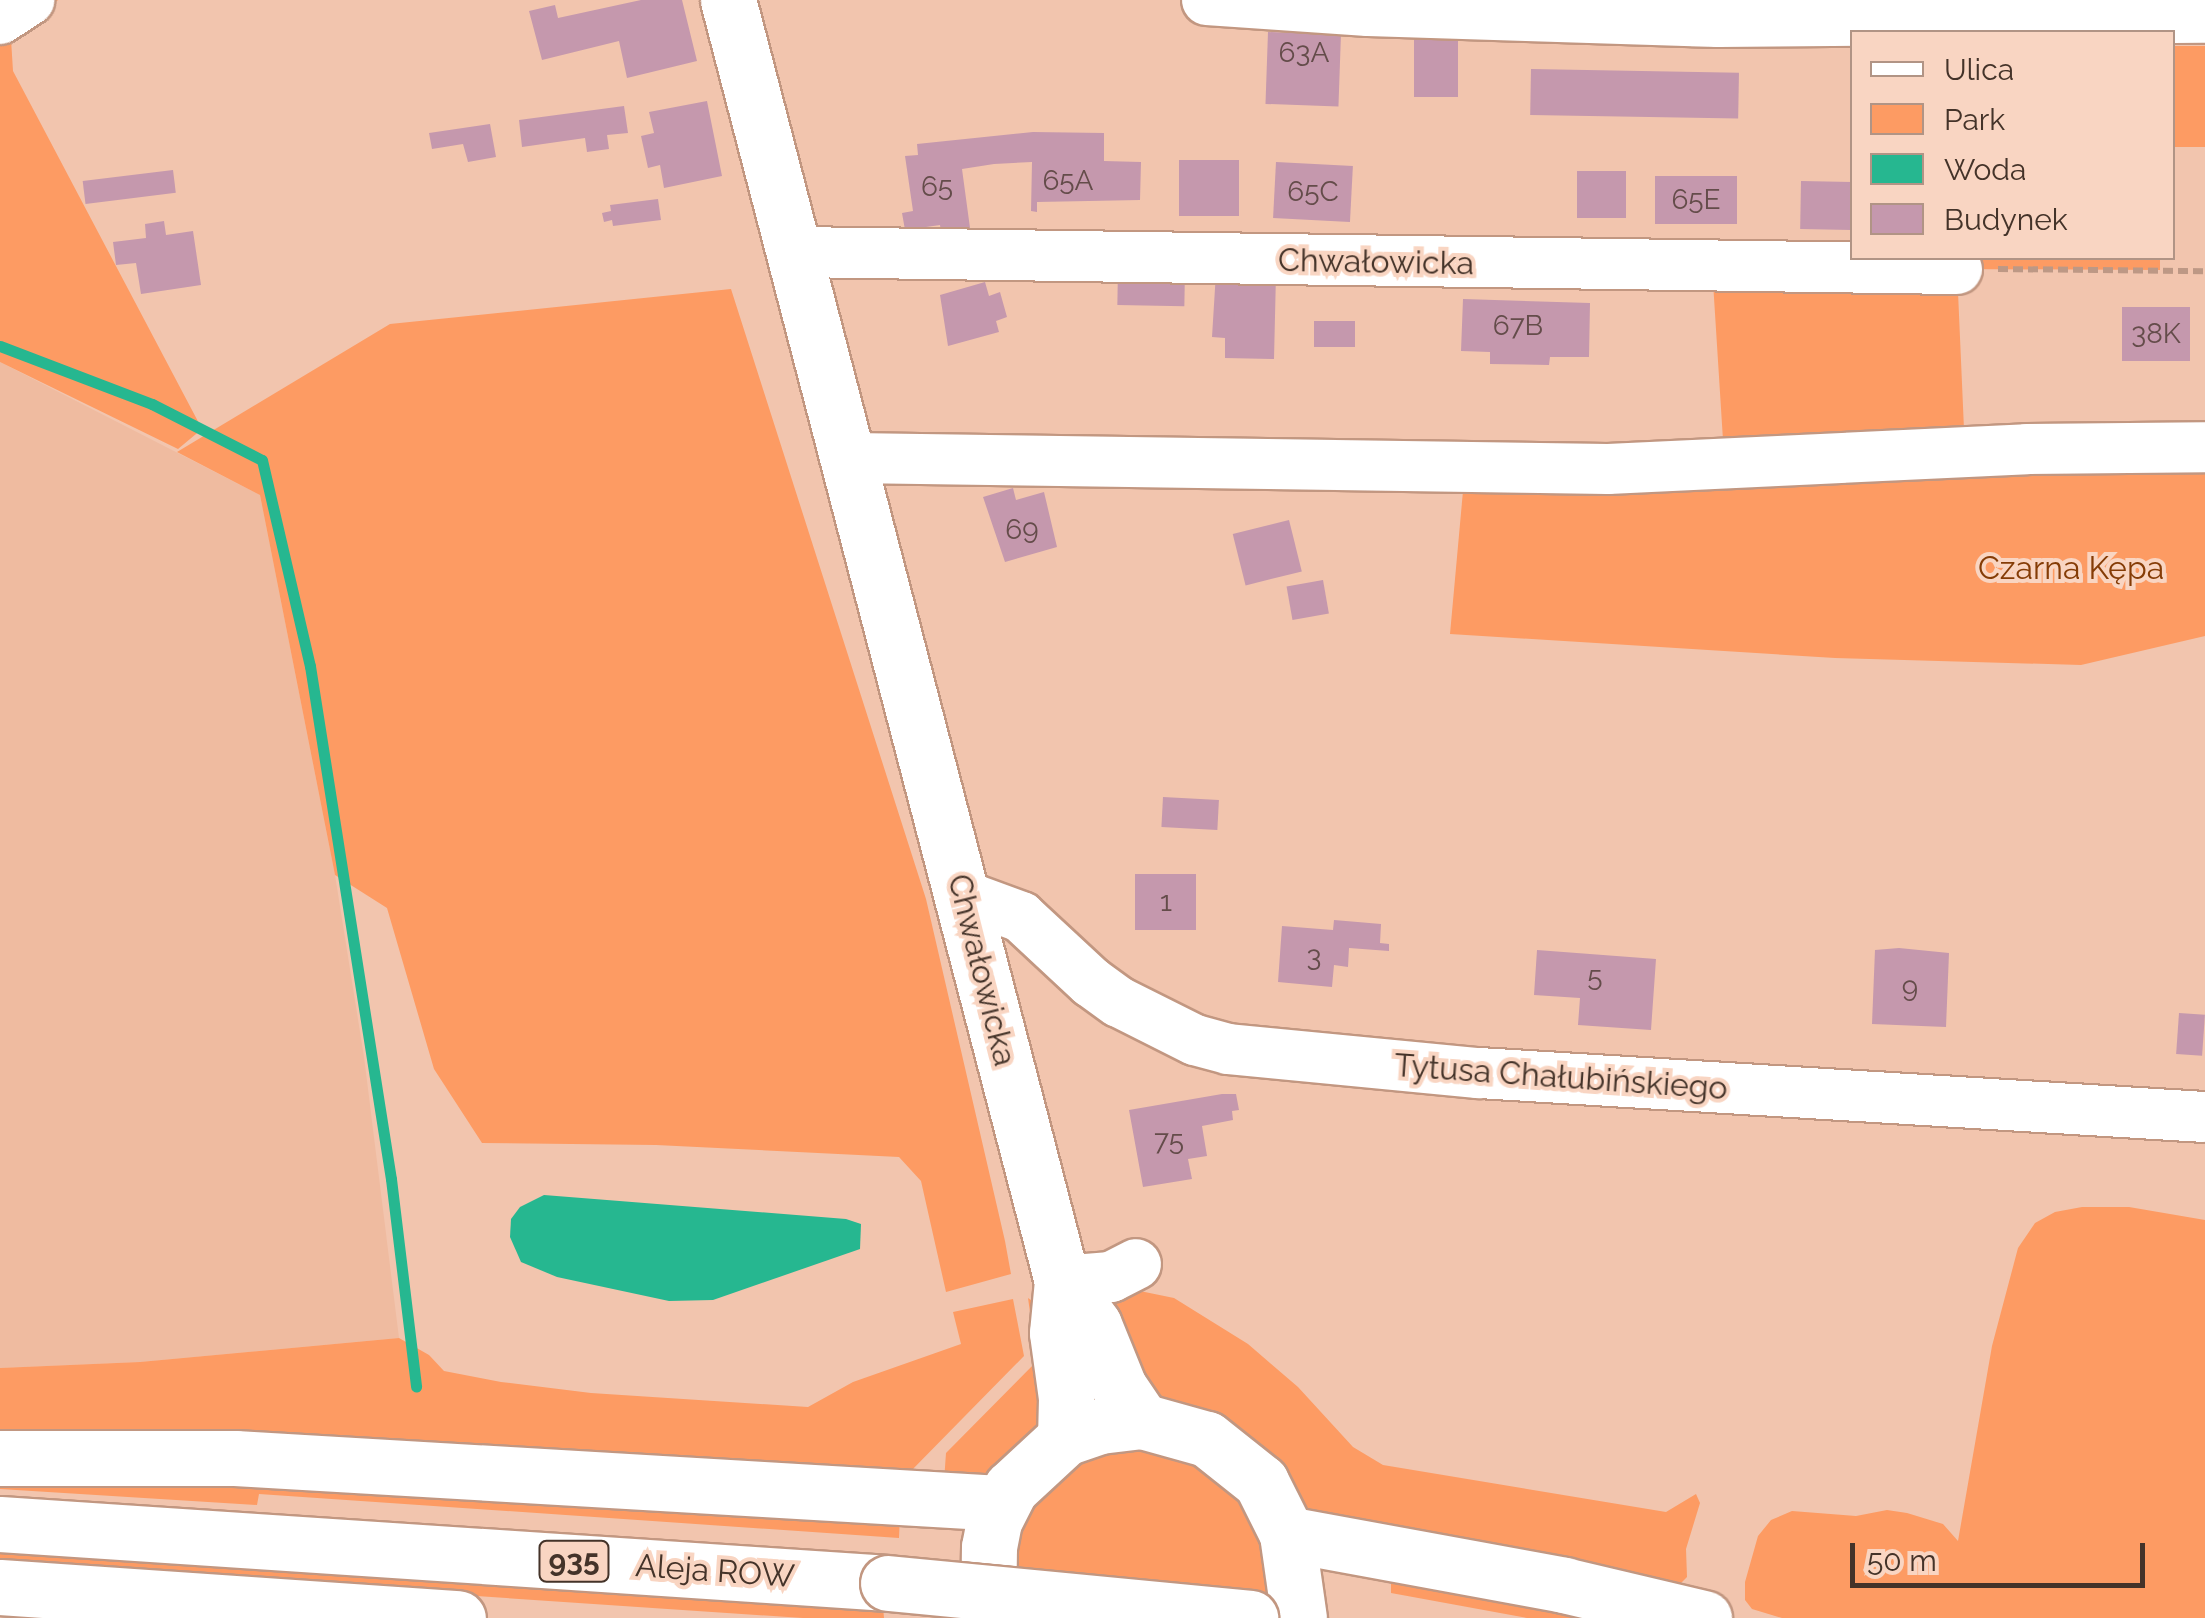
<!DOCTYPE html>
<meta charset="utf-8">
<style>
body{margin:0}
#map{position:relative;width:2205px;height:1618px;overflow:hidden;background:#f2c5ae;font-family:Raleway,sans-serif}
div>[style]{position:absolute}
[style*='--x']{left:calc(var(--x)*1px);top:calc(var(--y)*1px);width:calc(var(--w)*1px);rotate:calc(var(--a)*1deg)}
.built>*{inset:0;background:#efbba0}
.green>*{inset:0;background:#fd9b63;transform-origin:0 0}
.water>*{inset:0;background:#26b790}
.stream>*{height:11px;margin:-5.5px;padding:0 5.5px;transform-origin:5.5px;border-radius:5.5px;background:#26b790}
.building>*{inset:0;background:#c598ad;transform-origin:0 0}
.path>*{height:6px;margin-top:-3px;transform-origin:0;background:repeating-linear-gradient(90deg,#bd9885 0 10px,transparent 0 15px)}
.roads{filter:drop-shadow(2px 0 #c29781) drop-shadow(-2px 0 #c29781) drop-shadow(0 2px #c29781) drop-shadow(0 -2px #c29781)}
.minor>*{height:50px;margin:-25px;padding:0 25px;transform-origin:25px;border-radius:25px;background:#fff}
.major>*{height:55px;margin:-27.5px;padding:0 27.5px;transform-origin:27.5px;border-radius:27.5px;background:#fff}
.bridges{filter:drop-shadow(2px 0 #c29781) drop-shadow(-2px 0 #c29781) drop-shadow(0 2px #c29781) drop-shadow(0 -2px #c29781)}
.major-bridge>*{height:55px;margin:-27.5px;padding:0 27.5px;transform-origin:27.5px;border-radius:27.5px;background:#fff}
span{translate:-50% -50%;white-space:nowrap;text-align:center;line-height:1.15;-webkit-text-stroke:8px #f9d5c2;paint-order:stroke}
.number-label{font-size:28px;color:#644c4a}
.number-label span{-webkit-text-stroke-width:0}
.shield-label span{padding:2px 8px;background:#f9d5c2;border:2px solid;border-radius:8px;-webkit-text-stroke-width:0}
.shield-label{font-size:30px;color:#443329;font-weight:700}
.street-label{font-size:32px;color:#443329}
.park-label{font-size:32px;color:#853c06}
.legend{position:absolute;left:1850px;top:30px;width:325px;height:230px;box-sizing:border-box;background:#f9d5c2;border:2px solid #b19485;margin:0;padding:12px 18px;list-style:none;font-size:30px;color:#443329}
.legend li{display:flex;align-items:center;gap:20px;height:50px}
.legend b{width:50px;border:2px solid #b19485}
.scale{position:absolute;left:1850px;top:1543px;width:295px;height:45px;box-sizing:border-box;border:5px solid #443329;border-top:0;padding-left:12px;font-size:30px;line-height:35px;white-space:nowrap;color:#443329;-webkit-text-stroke:8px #f9d5c2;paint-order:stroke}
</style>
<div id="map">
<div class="built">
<div style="clip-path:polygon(0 362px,260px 495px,335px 875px,364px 1057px,399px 1338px,140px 1362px,0 1368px)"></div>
</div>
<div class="green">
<div style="clip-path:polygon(0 0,58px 0,11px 39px,13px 71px,202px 429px,178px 449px,0 362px)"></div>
<div style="left:2205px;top:46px;width:101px;height:32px;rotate:90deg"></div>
<div style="clip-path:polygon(1957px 258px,2160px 258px,2160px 270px,1957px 269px,1965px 452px,1724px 456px,1713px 282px)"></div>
<div style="clip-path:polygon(731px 289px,926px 899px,1005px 1241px,1011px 1274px,946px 1292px,921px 1181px,899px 1157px,656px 1145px,482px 1143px,434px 1069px,387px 908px,335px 875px,260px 495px,177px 452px,390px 324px)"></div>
<div style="clip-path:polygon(2205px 468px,2205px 636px,2081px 665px,1835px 658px,1450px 634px,1464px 480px)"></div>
<div style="clip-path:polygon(2082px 1207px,2129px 1207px,2205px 1220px,2205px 1618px,1782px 1618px,1752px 1609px,1745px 1600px,1745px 1582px,1758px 1536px,1771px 1520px,1792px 1511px,1856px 1516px,1887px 1510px,1907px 1513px,1943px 1524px,1958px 1541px,1992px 1346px,2018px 1248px,2035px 1223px,2055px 1212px)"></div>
<div style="clip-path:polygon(1135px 1290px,1174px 1298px,1248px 1344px,1298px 1387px,1353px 1447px,1383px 1465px,1666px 1512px,1696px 1494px,1700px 1503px,1686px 1549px,1687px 1577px,1678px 1586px,1312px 1515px,1153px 1396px,1111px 1306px)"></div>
<div style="clip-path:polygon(1028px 1298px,1041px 1307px,1045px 1422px,989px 1474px,944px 1481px,946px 1453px,1037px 1361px)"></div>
<div style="clip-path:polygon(1013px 1299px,1024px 1356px,909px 1473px,0 1438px,0 1368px,140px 1362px,399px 1338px,429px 1355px,444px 1371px,501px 1382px,591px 1393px,808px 1407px,853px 1382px,961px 1344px,953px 1312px)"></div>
<div style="clip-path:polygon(1138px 1447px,1196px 1461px,1242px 1501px,1262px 1542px,1274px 1618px,1009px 1593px,1012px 1548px,1029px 1507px,1069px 1468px,1108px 1451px)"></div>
<div style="clip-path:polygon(0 1474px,900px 1515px,899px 1538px,259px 1494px,257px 1505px,0 1489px)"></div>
<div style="clip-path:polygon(0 1548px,883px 1607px,884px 1618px,803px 1618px,0 1564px)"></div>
<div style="clip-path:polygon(1391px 1569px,1632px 1618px,1527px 1618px,1391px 1593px)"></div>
</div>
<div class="water">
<div style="clip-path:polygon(544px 1195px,846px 1219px,861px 1224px,860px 1249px,713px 1300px,669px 1301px,557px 1277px,521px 1262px,510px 1237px,511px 1219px,520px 1207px)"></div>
</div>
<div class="stream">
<div style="--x:0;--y:346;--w:163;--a:20.9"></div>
<div style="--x:152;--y:404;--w:123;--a:27"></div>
<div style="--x:262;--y:460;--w:212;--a:76.9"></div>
<div style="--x:310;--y:666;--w:519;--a:81.03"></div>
<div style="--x:391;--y:1179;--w:209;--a:83.1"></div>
</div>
<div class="building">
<div style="clip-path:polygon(641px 0,682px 0,697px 61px,627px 78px,619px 41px,542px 60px,529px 11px,555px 5px,558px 18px)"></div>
<div style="left:1268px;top:32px;width:73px;height:72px;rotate:2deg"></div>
<div style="left:1414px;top:37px;width:44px;height:60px"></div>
<div style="left:1531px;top:69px;width:208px;height:46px;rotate:1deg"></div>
<div style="clip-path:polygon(707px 101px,722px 176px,664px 188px,660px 165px,648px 168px,641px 136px,654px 133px,649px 112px)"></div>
<div style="clip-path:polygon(624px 106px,628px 133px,607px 135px,609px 149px,587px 152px,585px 138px,522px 147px,519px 120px)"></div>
<div style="clip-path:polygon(490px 124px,496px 157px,468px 162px,463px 144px,432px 149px,429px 133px)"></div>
<div style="clip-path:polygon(1033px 132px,1104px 133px,1104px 161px,1141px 162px,1140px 200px,1037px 202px,1037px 212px,1031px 211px,1032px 162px,994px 164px,962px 169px,970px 228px,941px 232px,940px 225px,905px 230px,902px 213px,913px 211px,905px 156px,918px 155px,917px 144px)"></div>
<div style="left:1179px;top:160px;width:60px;height:56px"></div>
<div style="left:1276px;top:162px;width:77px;height:56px;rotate:3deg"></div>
<div style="left:173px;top:170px;width:23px;height:91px;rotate:83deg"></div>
<div style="left:1626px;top:171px;width:47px;height:49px;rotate:90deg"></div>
<div style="left:1655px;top:176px;width:82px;height:48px"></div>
<div style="left:1801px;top:181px;width:51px;height:48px;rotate:1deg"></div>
<div style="clip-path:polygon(658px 199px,661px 220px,613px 226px,612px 220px,604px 222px,602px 213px,611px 211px,610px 205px)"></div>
<div style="clip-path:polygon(164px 221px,166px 235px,193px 231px,201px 285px,141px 294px,136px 263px,116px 265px,113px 242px,146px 238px,145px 224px)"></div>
<div style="left:1118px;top:268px;width:67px;height:37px;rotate:1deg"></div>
<div style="clip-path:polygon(1216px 272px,1276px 274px,1274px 359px,1225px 358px,1225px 338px,1212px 337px)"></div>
<div style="clip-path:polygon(985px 282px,989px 296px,1000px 292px,1007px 317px,996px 321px,999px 332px,948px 346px,940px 295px)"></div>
<div style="clip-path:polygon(1463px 299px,1590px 303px,1589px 357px,1550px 357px,1549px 365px,1490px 364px,1490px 352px,1461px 351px)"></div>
<div style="left:2122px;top:307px;width:68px;height:54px"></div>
<div style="left:1314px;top:321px;width:41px;height:26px"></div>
<div style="clip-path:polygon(1013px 488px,1016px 500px,1044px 492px,1057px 547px,1005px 562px,983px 497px)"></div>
<div style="left:1289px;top:520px;width:53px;height:58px;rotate:76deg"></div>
<div style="left:1323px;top:580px;width:34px;height:37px;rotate:80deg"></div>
<div style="left:1163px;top:797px;width:56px;height:30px;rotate:3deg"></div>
<div style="left:1135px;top:874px;width:61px;height:56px"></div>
<div style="clip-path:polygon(1334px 920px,1381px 924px,1380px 943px,1389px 944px,1389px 951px,1349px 948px,1348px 967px,1334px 965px,1332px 987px,1278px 982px,1282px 926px,1333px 930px)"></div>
<div style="clip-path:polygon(1899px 948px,1949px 953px,1946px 1027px,1872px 1024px,1875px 950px)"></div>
<div style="clip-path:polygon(1537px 950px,1656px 959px,1651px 1030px,1578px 1025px,1580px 998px,1534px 995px)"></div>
<div style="left:2179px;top:1013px;width:26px;height:41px;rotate:4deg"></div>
<div style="clip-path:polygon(1222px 1094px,1236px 1094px,1239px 1110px,1232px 1111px,1233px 1120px,1202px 1126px,1207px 1156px,1188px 1159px,1192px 1179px,1143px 1187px,1129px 1110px)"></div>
</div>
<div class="path">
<div style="--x:1998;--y:269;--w:207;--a:0.6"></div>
</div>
<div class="roads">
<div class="minor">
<div style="--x:1207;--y:0;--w:161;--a:3.9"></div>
<div style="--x:1368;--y:11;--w:350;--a:1.8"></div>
<div style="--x:1718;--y:22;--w:487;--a:-0.5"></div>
<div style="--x:0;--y:19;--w:35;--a:-33"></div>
<div style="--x:796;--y:252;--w:1161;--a:0.84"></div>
<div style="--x:851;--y:458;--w:757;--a:0.83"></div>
<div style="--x:1608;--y:469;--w:419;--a:-2.7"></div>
<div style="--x:2027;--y:449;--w:178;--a:-0.6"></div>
<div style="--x:964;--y:896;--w:61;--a:20.2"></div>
<div style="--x:1021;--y:917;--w:96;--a:42.9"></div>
<div style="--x:1091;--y:982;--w:34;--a:36"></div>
<div style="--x:1119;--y:1002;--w:85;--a:26.6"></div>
<div style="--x:1195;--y:1040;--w:34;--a:15"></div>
<div style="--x:1228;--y:1049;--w:252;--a:5.5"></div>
<div style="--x:1479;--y:1073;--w:727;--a:3.47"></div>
<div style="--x:1062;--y:1281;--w:49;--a:-4.7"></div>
<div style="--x:1111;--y:1277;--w:28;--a:-27"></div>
</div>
<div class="major">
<div style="--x:728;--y:0;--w:1324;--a:75.39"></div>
<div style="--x:1062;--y:1281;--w:52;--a:95.5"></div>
<div style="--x:1057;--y:1333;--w:66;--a:82.1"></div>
<div style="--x:1066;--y:1398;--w:40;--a:91.4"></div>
<div style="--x:1062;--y:1281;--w:54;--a:54"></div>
<div style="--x:1094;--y:1325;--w:67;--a:68"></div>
<div style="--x:1119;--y:1387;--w:41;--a:55.9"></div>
<div style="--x:0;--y:1458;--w:235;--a:0"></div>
<div style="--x:235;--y:1458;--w:768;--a:3.36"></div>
<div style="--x:0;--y:1524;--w:890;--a:3.8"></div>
<div style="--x:1287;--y:1534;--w:282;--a:10.4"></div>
<div style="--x:1564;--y:1585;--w:144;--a:13.3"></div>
<div style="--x:0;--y:1587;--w:459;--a:3.9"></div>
<div style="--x:988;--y:1618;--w:71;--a:-89.2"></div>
<div style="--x:989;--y:1547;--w:26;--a:-79"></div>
<div style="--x:994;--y:1521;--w:37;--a:-63"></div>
<div style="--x:1011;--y:1488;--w:74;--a:-42.8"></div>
<div style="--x:1065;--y:1438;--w:37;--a:-19"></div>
<div style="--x:1100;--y:1426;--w:42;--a:-6.8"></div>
<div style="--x:1142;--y:1421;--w:67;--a:15.5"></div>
<div style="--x:1207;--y:1439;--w:69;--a:38.5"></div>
<div style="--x:1261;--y:1482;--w:58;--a:63.4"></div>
<div style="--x:1287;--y:1534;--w:85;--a:81.9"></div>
</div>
</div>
<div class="bridges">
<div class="major-bridge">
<div style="--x:888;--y:1583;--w:364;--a:5.5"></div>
</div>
</div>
<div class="number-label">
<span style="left:1304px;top:53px">63A</span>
<span style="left:1068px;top:181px">65A</span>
<span style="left:937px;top:187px">65</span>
<span style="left:1313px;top:192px">65C</span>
<span style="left:1696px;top:200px">65E</span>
<span style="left:1518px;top:326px">67B</span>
<span style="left:2156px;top:334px">38K</span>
<span style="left:1022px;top:530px">69</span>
<span style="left:1166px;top:902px">1</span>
<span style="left:1314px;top:957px">3</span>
<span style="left:1595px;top:977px">5</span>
<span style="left:1910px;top:988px">9</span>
<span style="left:1169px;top:1141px">75</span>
</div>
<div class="shield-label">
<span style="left:574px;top:1561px">935</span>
</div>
<div class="street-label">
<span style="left:1376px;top:262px;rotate:1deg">Chwałowicka</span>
<span style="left:982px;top:970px;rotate:76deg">Chwałowicka</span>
<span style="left:1561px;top:1077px;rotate:4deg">Tytusa Chałubińskiego</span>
<span style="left:715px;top:1571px;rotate:4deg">Aleja ROW</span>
</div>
<div class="park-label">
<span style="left:2071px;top:568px">Czarna Kępa</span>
</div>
<ul class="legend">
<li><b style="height:12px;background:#fff"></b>Ulica</li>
<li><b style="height:28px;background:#fd9b63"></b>Park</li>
<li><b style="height:28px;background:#26b790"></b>Woda</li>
<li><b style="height:28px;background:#c598ad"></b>Budynek</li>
</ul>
<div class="scale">50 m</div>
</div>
